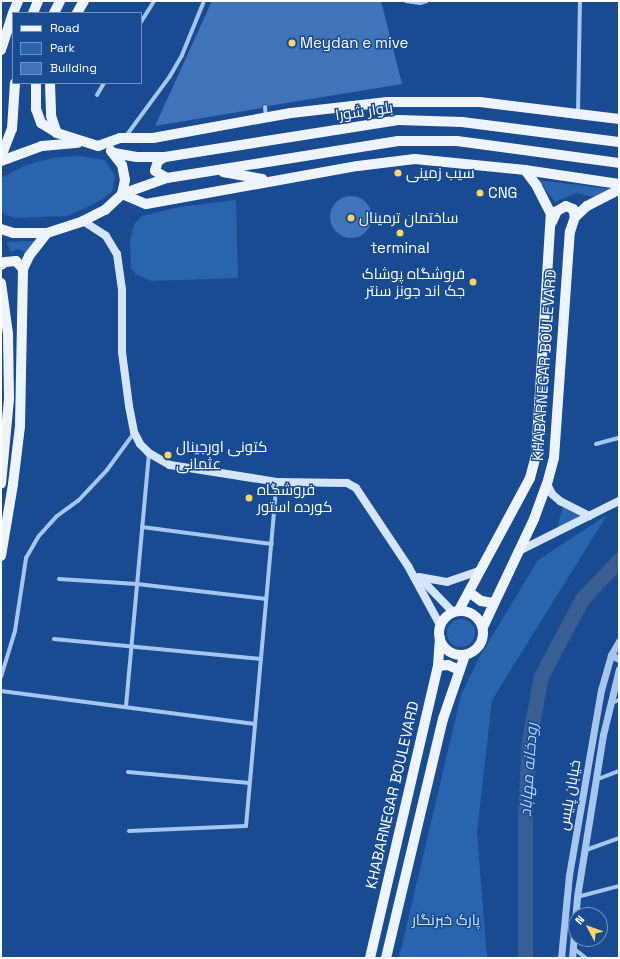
<!DOCTYPE html>
<meta charset="utf-8">
<style>
body{margin:0}
#map{position:relative;width:620px;height:959px;overflow:hidden;background:#184b91;font-family:"Space Grotesk",Cairo,sans-serif}
div>[style]{position:absolute}
[style*='--x']{left:calc(var(--x)*1px);top:calc(var(--y)*1px);width:calc(var(--w)*1px);rotate:calc(var(--a)*1deg)}
.green>*{inset:0;background:#2a64af}
.round{border-radius:50%}
.river>*{height:15px;margin:-7.5px;padding:0 7.5px;transform-origin:7.5px;border-radius:7.5px;background:#395e92}
.building>*{inset:0;background:#4074b9}
.minor>*{height:4px;margin:-2px;padding:0 2px;transform-origin:2px;border-radius:2px;background:#a6c6f0}
.tertiary>*{height:7px;margin:-3.5px;padding:0 3.5px;transform-origin:3.5px;border-radius:3.5px;background:#a6c6f0}
.secondary>*{height:8px;margin:-4px;padding:0 4px;transform-origin:4px;border-radius:4px;background:#d3e4fb}
.primary>*{height:10px;margin:-5px;padding:0 5px;transform-origin:5px;border-radius:5px;background:#eef4ff}
.primary>.ring{margin:-5px;padding:0;box-sizing:content-box;background:none;border:10px solid #eef4ff;border-radius:50%}
.dots>*{width:11px;height:11px;translate:-50% -50%;box-sizing:border-box;border:2px solid #184b91;border-radius:50%}
span{translate:-50% -50%;white-space:nowrap;text-align:center;line-height:1.15;-webkit-text-stroke:3px #184b91;paint-order:stroke}
.poi-label{font-size:15px;color:#fff}
.left{translate:0 -50%;text-align:left}
.right{translate:-100% -50%;text-align:right}
.street-label{font-size:15px;color:#fff}
.park-label{font-size:15px;color:#cce1fb}
.water-label{font-size:16px;color:#b2d0f7;font-style:italic}
.frame{position:absolute;inset:0;border:2px solid #fff;pointer-events:none}
.legend{position:absolute;left:12px;top:12px;width:130px;height:72px;box-sizing:border-box;background:#184b91;border:1px solid #7493bd;margin:0;padding:5px 7px;list-style:none;font-size:12px;color:#fff}
.legend li{display:flex;align-items:center;gap:8px;height:20px}
.legend b{width:20px;border:1px solid #7493bd}
.north{position:absolute;left:568px;top:907px;width:40px;height:40px;box-sizing:border-box;background:#184b91;border:1px solid #7493bd;border-radius:50%;rotate:311deg;font-size:11px;font-weight:700;line-height:16px;text-align:center;color:#fff}
.north::after{content:'';display:block;margin:auto;width:14px;height:18px;background:#ffd564;clip-path:polygon(50% 0,100% 100%,50% 72%,0 100%)}
</style>
<div id="map">
<div class="green">
<div style="clip-path:polygon(79px 156px,105px 160px,115px 176px,112px 192px,94px 204px,67px 216px,16px 218px,5px 215px,1px 210px,1px 178px,26px 165px,52px 158px)"></div>
<div style="clip-path:polygon(538px 180px,611px 189px,594px 197px,576px 193px,555px 202px)"></div>
<div style="clip-path:polygon(236px 200px,238px 278px,151px 281px,136px 274px,131px 268px,130px 241px,134px 224px,142px 216px,179px 207px)"></div>
<div style="clip-path:polygon(34px 241px,26px 252px,18px 249px,11px 252px,6px 242px)"></div>
<div style="clip-path:polygon(563px 506px,581px 517px,557px 529px)"></div>
<div style="clip-path:polygon(607px 515px,492px 700px,477px 833px,487px 958px,399px 958px,461px 695px,480px 656px,538px 560px)"></div>
<div class="round" style="left:447px;top:619px;width:28px;height:28px"></div>
</div>
<div class="river">
<div style="--x:525;--y:958;--w:145;--a:-90"></div>
<div style="--x:525;--y:813;--w:73;--a:-86.9"></div>
<div style="--x:529;--y:740;--w:65;--a:-79.4"></div>
<div style="--x:541;--y:676;--w:87;--a:-62"></div>
<div style="--x:582;--y:599;--w:54;--a:-46.5"></div>
</div>
<div class="building">
<div style="clip-path:polygon(212px 1px,381px 1px,402px 84px,268px 106px,264px 104px,262px 108px,155px 126px)"></div>
<div class="round" style="left:330px;top:196px;width:42px;height:42px"></div>
</div>
<div class="minor">
<div style="--x:406;--y:1;--w:14;--a:8"></div>
<div style="--x:420;--y:3;--w:7;--a:-16"></div>
<div style="--x:141;--y:22;--w:25;--a:-58"></div>
<div style="--x:97;--y:95;--w:14;--a:-60"></div>
<div style="--x:265;--y:107;--w:10;--a:84"></div>
<div style="--x:578;--y:113;--w:112;--a:-89"></div>
<div style="--x:126;--y:136;--w:74;--a:-53.7"></div>
<div style="--x:170;--y:76;--w:24;--a:-60"></div>
<div style="--x:182;--y:55;--w:58;--a:-67.8"></div>
<div style="--x:596;--y:444;--w:24;--a:-15"></div>
<div style="--x:142;--y:527;--w:131;--a:7.5"></div>
<div style="--x:59;--y:579;--w:78;--a:3.7"></div>
<div style="--x:137;--y:584;--w:130;--a:6.6"></div>
<div style="--x:54;--y:639;--w:208;--a:5.5"></div>
<div style="--x:1;--y:677;--w:48;--a:-73.1"></div>
<div style="--x:15;--y:631;--w:74;--a:-81.4"></div>
<div style="--x:26;--y:558;--w:24;--a:-60"></div>
<div style="--x:38;--y:537;--w:28;--a:-48"></div>
<div style="--x:57;--y:516;--w:26;--a:-36"></div>
<div style="--x:78;--y:501;--w:42;--a:-46.9"></div>
<div style="--x:107;--y:470;--w:46;--a:-53.9"></div>
<div style="--x:1;--y:691;--w:256;--a:7.4"></div>
<div style="--x:611;--y:703;--w:9;--a:-21"></div>
<div style="--x:126;--y:706;--w:254;--a:-84.8"></div>
<div style="--x:128;--y:772;--w:122;--a:5.2"></div>
<div style="--x:598;--y:779;--w:22;--a:-21"></div>
<div style="--x:129;--y:831;--w:117;--a:-2.4"></div>
<div style="--x:246;--y:826;--w:345;--a:-84.9"></div>
<div style="--x:586;--y:850;--w:35;--a:-20"></div>
<div style="--x:577;--y:897;--w:43;--a:-14.7"></div>
<div style="--x:573;--y:948;--w:16;--a:38"></div>
</div>
<div class="tertiary">
<div style="--x:611;--y:655;--w:9;--a:27"></div>
<div style="--x:561;--y:958;--w:83;--a:-84.5"></div>
<div style="--x:569;--y:875;--w:188;--a:-80.2"></div>
<div style="--x:601;--y:690;--w:36;--a:-74"></div>
<div style="--x:611;--y:655;--w:16;--a:-60"></div>
<div style="--x:572;--y:958;--w:61;--a:-85.3"></div>
<div style="--x:577;--y:897;--w:164;--a:-80.9"></div>
<div style="--x:603;--y:735;--w:68;--a:-76.4"></div>
</div>
<div class="secondary">
<div style="--x:83;--y:221;--w:27;--a:33"></div>
<div style="--x:106;--y:236;--w:21;--a:59"></div>
<div style="--x:117;--y:254;--w:36;--a:82"></div>
<div style="--x:122;--y:290;--w:62;--a:90"></div>
<div style="--x:122;--y:352;--w:54;--a:82.6"></div>
<div style="--x:129;--y:406;--w:26;--a:79"></div>
<div style="--x:134;--y:432;--w:13;--a:63"></div>
<div style="--x:140;--y:444;--w:13;--a:45"></div>
<div style="--x:149;--y:453;--w:24;--a:30"></div>
<div style="--x:170;--y:465;--w:108;--a:9"></div>
<div style="--x:277;--y:482;--w:70;--a:0.8"></div>
<div style="--x:347;--y:483;--w:10;--a:29"></div>
<div style="--x:356;--y:488;--w:94;--a:56.3"></div>
<div style="--x:408;--y:566;--w:67;--a:61.5"></div>
<div style="--x:547;--y:484;--w:11;--a:63"></div>
<div style="--x:552;--y:494;--w:11;--a:41"></div>
<div style="--x:560;--y:501;--w:33;--a:27"></div>
<div style="--x:519;--y:551;--w:112;--a:-26.6"></div>
<div style="--x:419;--y:577;--w:28;--a:10"></div>
<div style="--x:447;--y:582;--w:36;--a:-19"></div>
<div style="--x:420;--y:578;--w:47;--a:45.9"></div>
</div>
<div class="primary">
<div style="--x:13;--y:13;--w:13;--a:-67"></div>
<div style="--x:33;--y:13;--w:13;--a:-67"></div>
<div style="--x:54;--y:13;--w:13;--a:-63"></div>
<div style="--x:77;--y:13;--w:14;--a:-60"></div>
<div style="--x:1;--y:50;--w:38;--a:-72"></div>
<div style="--x:36;--y:83;--w:26;--a:90"></div>
<div style="--x:36;--y:109;--w:15;--a:70"></div>
<div style="--x:41;--y:123;--w:19;--a:32"></div>
<div style="--x:57;--y:133;--w:43;--a:17.6"></div>
<div style="--x:98;--y:146;--w:23;--a:-20"></div>
<div style="--x:120;--y:138;--w:33;--a:0"></div>
<div style="--x:153;--y:138;--w:140;--a:-10.3"></div>
<div style="--x:291;--y:113;--w:97;--a:-6.5"></div>
<div style="--x:387;--y:102;--w:93;--a:0"></div>
<div style="--x:480;--y:102;--w:140;--a:7"></div>
<div style="--x:50;--y:83;--w:33;--a:88"></div>
<div style="--x:51;--y:116;--w:18;--a:71"></div>
<div style="--x:114;--y:153;--w:23;--a:10"></div>
<div style="--x:137;--y:157;--w:28;--a:0"></div>
<div style="--x:165;--y:157;--w:236;--a:-9"></div>
<div style="--x:398;--y:120;--w:64;--a:1.8"></div>
<div style="--x:462;--y:122;--w:158;--a:7.3"></div>
<div style="--x:1;--y:157;--w:30;--a:-69"></div>
<div style="--x:12;--y:129;--w:46;--a:-86.3"></div>
<div style="--x:165;--y:157;--w:8;--a:150"></div>
<div style="--x:158;--y:161;--w:10;--a:107"></div>
<div style="--x:155;--y:171;--w:14;--a:30"></div>
<div style="--x:1;--y:161;--w:44;--a:-20.1"></div>
<div style="--x:42;--y:146;--w:36;--a:-5"></div>
<div style="--x:223;--y:172;--w:40;--a:10"></div>
<div style="--x:122;--y:194;--w:48;--a:-19.6"></div>
<div style="--x:167;--y:178;--w:234;--a:-9.1"></div>
<div style="--x:398;--y:141;--w:59;--a:0"></div>
<div style="--x:457;--y:141;--w:163;--a:7.7"></div>
<div style="--x:122;--y:194;--w:26;--a:23"></div>
<div style="--x:146;--y:204;--w:215;--a:-10.2"></div>
<div style="--x:358;--y:166;--w:57;--a:-7"></div>
<div style="--x:415;--y:159;--w:111;--a:5.7"></div>
<div style="--x:525;--y:170;--w:95;--a:8.5"></div>
<div style="--x:552;--y:222;--w:12;--a:-66"></div>
<div style="--x:557;--y:211;--w:10;--a:-29"></div>
<div style="--x:566;--y:206;--w:8;--a:23"></div>
<div style="--x:573;--y:209;--w:8;--a:76"></div>
<div style="--x:1;--y:229;--w:13;--a:18"></div>
<div style="--x:13;--y:233;--w:34;--a:0"></div>
<div style="--x:47;--y:233;--w:38;--a:-18"></div>
<div style="--x:83;--y:221;--w:25;--a:-27"></div>
<div style="--x:105;--y:210;--w:23;--a:-43"></div>
<div style="--x:122;--y:194;--w:14;--a:-78"></div>
<div style="--x:125;--y:180;--w:15;--a:-101"></div>
<div style="--x:122;--y:165;--w:18;--a:-128"></div>
<div style="--x:1;--y:265;--w:5;--a:-37"></div>
<div style="--x:5;--y:262;--w:11;--a:-5"></div>
<div style="--x:16;--y:261;--w:11;--a:49"></div>
<div style="--x:1;--y:283;--w:51;--a:82.2"></div>
<div style="--x:8;--y:334;--w:65;--a:89.1"></div>
<div style="--x:9;--y:399;--w:85;--a:95.4"></div>
<div style="--x:1;--y:556;--w:73;--a:-80.5"></div>
<div style="--x:13;--y:484;--w:58;--a:-83.1"></div>
<div style="--x:20;--y:426;--w:157;--a:-88.9"></div>
<div style="--x:23;--y:269;--w:14;--a:-65"></div>
<div style="--x:29;--y:256;--w:29;--a:-52"></div>
<div style="--x:469;--y:592;--w:15;--a:37"></div>
<div style="--x:481;--y:601;--w:13;--a:9"></div>
<div style="--x:459;--y:610;--w:150;--a:-61.7"></div>
<div style="--x:530;--y:478;--w:23;--a:-75"></div>
<div style="--x:536;--y:456;--w:242;--a:-86.5"></div>
<div style="--x:551;--y:214;--w:31;--a:-117"></div>
<div style="--x:537;--y:186;--w:20;--a:-127"></div>
<div class="ring" style="left:439px;top:611px;width:34px;height:34px"></div>
<div style="--x:483;--y:627;--w:119;--a:-64.7"></div>
<div style="--x:534;--y:519;--w:37;--a:-70"></div>
<div style="--x:547;--y:484;--w:27;--a:-75"></div>
<div style="--x:554;--y:458;--w:227;--a:-86"></div>
<div style="--x:570;--y:232;--w:16;--a:-72"></div>
<div style="--x:575;--y:217;--w:16;--a:-43"></div>
<div style="--x:587;--y:206;--w:36;--a:-27"></div>
<div style="--x:438;--y:666;--w:10;--a:-6"></div>
<div style="--x:448;--y:665;--w:12;--a:24"></div>
<div style="--x:370;--y:958;--w:300;--a:-76.9"></div>
<div style="--x:438;--y:666;--w:28;--a:-86"></div>
<div style="--x:386;--y:958;--w:246;--a:-76.6"></div>
<div style="--x:443;--y:719;--w:68;--a:-71"></div>
</div>
<div class="dots">
<div style="left:292px;top:43px;background:#ffd564"></div>
<div style="left:398px;top:173px;background:#ffd564"></div>
<div style="left:480px;top:193px;background:#ffd564"></div>
<div style="left:351px;top:218px;background:#ffd564"></div>
<div style="left:400px;top:233px;background:#ffd564"></div>
<div style="left:473px;top:282px;background:#ffd564"></div>
<div style="left:168px;top:455px;background:#ffd564"></div>
<div style="left:249px;top:498px;background:#ffd564"></div>
</div>
<div class="poi-label">
<span class="left" style="left:300px;top:43px">Meydan e mive</span>
<span class="left" style="left:406px;top:173px">سیب زمینی</span>
<span class="left" style="left:488px;top:193px">CNG</span>
<span class="left" style="left:359px;top:218px">ساختمان ترمینال</span>
<span style="left:400px;top:248px">terminal</span>
<span class="right" style="left:465px;top:282px">فروشگاه پوشاک<br>جک اند جونز سنتر</span>
<span class="left" style="left:176px;top:455px">کتونی اورجینال<br>عثمانی</span>
<span class="left" style="left:257px;top:498px">فروشگاه<br>کورده استور</span>
</div>
<div class="street-label">
<span style="left:364px;top:111px;rotate:-8deg">بلوار شورا</span>
<span style="left:544px;top:365px;rotate:-86deg">KHABARNEGAR BOULEVARD</span>
<span style="left:392px;top:795px;rotate:-77deg">KHABARNEGAR BOULEVARD</span>
<span style="left:569px;top:795px;rotate:-80deg">خیابان پلیس</span>
</div>
<div class="park-label">
<span style="left:446px;top:920px">پارک خبرنگار</span>
</div>
<div class="water-label">
<span style="left:529px;top:770px;rotate:-86deg">رودخانه مهاباد</span>
</div>
<div class="frame"></div>
<ul class="legend">
<li><b style="height:5px;background:#eef4ff"></b>Road</li>
<li><b style="height:11px;background:#2a64af"></b>Park</li>
<li><b style="height:11px;background:#4074b9"></b>Building</li>
</ul>
<div class="north">N</div>
</div>
